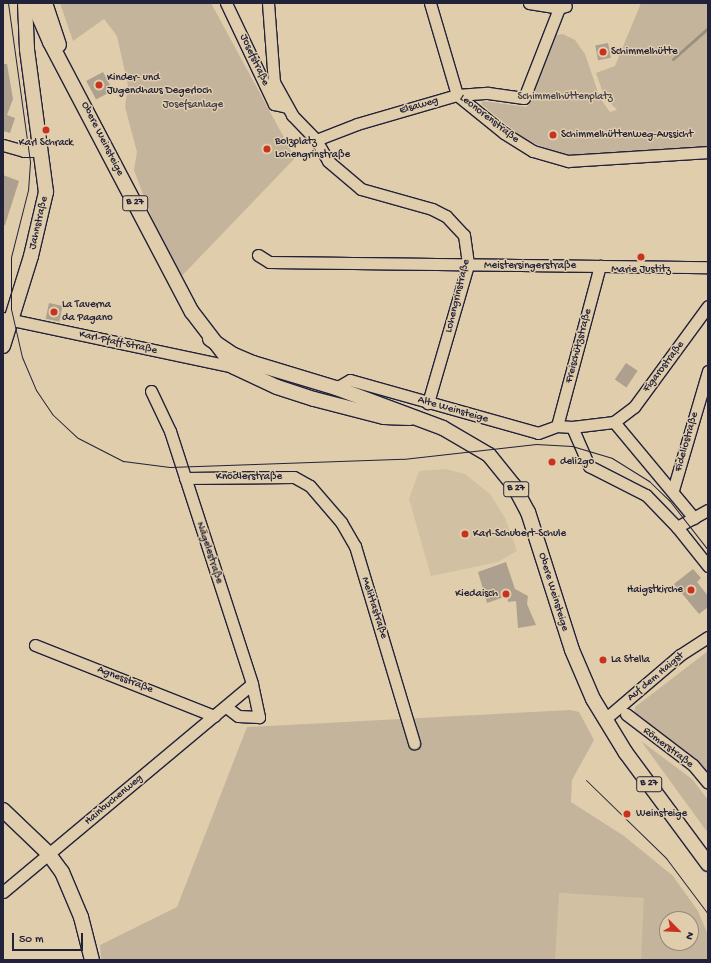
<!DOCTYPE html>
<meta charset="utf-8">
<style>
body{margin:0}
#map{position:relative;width:711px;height:963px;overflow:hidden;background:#e0cdab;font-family:"Gochi Hand",sans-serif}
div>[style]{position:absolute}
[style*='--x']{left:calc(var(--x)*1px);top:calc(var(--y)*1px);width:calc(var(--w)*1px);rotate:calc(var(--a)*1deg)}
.built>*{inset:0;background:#d1c0a2;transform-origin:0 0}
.green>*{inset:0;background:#c4b49b}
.stream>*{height:3px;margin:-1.5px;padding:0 1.5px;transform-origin:1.5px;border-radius:1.5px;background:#9a8f81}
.building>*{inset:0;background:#aea08e;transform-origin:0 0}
.roads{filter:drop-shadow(1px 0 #22223b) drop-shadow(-1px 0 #22223b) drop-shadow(0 1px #22223b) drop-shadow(0 -1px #22223b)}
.minor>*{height:11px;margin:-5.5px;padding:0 5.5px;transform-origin:5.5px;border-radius:5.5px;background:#e0cdab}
.major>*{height:14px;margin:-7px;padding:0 7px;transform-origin:7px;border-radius:7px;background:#e0cdab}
.tram>*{height:1px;margin:-0.5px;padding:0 0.5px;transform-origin:0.5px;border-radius:0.5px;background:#22223b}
.dots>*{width:11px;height:11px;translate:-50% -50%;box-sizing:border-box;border:2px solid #e0cdab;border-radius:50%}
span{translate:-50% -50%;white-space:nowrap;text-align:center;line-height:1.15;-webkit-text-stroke:3px #e0cdab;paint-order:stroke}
.shield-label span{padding:1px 3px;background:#e0cdab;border:1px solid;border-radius:3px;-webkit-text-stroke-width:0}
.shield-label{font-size:10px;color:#22223b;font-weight:700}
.poi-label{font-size:11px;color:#22223b}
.left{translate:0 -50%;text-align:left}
.right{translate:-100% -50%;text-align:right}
.street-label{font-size:11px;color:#22223b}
.park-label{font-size:11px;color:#423f4e}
.frame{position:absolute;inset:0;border:4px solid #22223b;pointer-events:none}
.north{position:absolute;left:659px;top:911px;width:40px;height:40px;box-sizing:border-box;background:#e0cdab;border:1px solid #94897e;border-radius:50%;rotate:114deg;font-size:11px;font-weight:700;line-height:16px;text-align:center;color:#22223b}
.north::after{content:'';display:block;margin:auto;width:14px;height:18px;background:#c8321e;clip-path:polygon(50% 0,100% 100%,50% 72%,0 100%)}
.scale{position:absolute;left:12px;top:933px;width:71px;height:18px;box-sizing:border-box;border:2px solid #22223b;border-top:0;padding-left:5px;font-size:12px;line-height:14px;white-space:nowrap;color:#22223b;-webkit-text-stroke:3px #e0cdab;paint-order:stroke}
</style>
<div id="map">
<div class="built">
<div style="clip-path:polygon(446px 469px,465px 474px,490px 494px,505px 518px,517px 551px,498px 562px,431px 576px,409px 499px,419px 471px)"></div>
<div style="left:558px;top:893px;width:87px;height:67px;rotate:3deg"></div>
</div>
<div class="green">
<div style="clip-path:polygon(60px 3px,211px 3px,295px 158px,176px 282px,134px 170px,137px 152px,125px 107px,128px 86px,117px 36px,104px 19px,73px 41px)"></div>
<div style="clip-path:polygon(641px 3px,708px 3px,708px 147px,573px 156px,558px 154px,523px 138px,481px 104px,483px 101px,527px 107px,555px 35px,563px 34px,575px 40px,585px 54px,600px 98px,610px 112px,617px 110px,604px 96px,596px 73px,615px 66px)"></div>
<div style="clip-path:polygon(708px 651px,708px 778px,634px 720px,635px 707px)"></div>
<div style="clip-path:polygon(evenodd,570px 710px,579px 712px,594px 740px,572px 780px,571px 802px,624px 836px,673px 876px,698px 911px,708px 935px,708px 960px,641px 960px,644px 898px,559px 893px,555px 960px,101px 960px,100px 945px,177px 907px,247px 727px,570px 710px,667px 919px,691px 919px,691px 943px,667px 943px,667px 919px)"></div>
<div style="clip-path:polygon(641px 741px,692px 779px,708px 800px,708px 833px)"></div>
</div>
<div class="stream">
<div style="--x:673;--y:59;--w:47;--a:-41.5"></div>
</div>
<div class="building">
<div style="left:608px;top:43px;width:15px;height:13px;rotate:79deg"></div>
<div style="clip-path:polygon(3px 64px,7px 64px,13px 99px,7px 115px,15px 118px,10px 133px,3px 131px)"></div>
<div style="left:103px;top:72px;width:21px;height:19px;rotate:62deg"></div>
<div style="clip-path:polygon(3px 175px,19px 181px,5px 225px,3px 225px)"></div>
<div style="left:49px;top:303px;width:14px;height:16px;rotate:12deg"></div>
<div style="left:626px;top:363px;width:14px;height:20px;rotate:34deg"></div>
<div style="clip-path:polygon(506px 562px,515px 589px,528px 596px,527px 604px,536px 625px,518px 628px,516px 601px,508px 602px,507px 596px,487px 603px,478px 572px)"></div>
<div style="clip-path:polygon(693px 569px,701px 578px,697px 582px,708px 596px,708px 607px,699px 614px,674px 584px)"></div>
</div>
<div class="roads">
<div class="minor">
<div style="--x:226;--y:3;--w:112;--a:64.6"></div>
<div style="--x:274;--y:104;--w:13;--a:13"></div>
<div style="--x:268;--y:3;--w:79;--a:85.7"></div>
<div style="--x:274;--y:82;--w:38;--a:61"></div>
<div style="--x:292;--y:115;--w:35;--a:46"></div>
<div style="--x:316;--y:140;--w:24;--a:60"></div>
<div style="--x:328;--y:161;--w:43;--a:40.3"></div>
<div style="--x:361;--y:189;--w:74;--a:15.7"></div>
<div style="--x:432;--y:209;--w:16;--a:27"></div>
<div style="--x:446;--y:216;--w:26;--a:47"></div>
<div style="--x:464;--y:235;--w:30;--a:82"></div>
<div style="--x:468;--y:265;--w:144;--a:106.2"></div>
<div style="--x:430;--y:3;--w:96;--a:73.6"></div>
<div style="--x:457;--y:95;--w:60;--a:39"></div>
<div style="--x:504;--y:133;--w:34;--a:32"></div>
<div style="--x:533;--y:151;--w:37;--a:16"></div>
<div style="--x:569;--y:161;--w:139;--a:-3.7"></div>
<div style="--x:529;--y:3;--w:30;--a:9"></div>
<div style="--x:559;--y:8;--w:7;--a:-16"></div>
<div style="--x:316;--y:140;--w:44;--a:-21.3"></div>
<div style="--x:357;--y:124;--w:104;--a:-16.2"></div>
<div style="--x:457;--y:95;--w:31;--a:-4"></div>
<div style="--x:488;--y:93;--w:36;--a:8"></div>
<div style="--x:524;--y:98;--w:97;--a:-68.7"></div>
<div style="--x:3;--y:145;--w:22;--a:16"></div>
<div style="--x:24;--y:151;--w:17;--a:0"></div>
<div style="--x:258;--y:255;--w:13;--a:32"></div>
<div style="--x:269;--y:262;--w:439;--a:0.7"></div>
<div style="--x:3;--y:318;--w:236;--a:12"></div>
<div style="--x:336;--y:388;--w:16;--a:-30"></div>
<div style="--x:350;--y:380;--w:195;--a:15.7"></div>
<div style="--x:538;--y:433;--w:20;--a:-20"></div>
<div style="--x:557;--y:426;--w:15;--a:4"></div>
<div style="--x:572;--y:427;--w:42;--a:-6.8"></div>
<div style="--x:151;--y:391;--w:44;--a:64.6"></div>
<div style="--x:170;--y:431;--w:266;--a:72"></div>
<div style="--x:252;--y:684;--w:34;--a:78"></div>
<div style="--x:259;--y:717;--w:21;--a:-177"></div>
<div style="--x:238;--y:716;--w:15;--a:-143"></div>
<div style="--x:614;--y:422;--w:25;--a:-37"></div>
<div style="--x:634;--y:407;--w:125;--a:-53.8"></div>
<div style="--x:614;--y:422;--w:125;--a:50.2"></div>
<div style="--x:557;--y:426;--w:166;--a:-75"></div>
<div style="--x:572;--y:427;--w:43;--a:66.4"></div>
<div style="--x:589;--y:466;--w:64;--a:27"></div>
<div style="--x:646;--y:495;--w:45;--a:45.9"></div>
<div style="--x:677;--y:527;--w:50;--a:51.5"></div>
<div style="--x:185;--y:478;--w:109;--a:-0.5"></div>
<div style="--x:294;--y:477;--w:18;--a:29"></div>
<div style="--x:310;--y:486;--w:48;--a:49.3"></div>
<div style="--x:341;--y:522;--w:28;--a:60"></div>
<div style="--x:355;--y:546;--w:206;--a:73.3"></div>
<div style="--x:673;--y:490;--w:124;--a:-73.6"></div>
<div style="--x:677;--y:527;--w:35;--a:-29"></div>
<div style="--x:35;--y:645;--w:193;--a:21.6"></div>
<div style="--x:626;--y:714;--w:84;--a:37.3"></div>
<div style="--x:693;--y:765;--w:23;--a:50"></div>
<div style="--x:605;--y:719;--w:99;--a:-40.5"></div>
<div style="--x:680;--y:655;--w:33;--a:-33"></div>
<div style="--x:3;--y:892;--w:324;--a:-39.9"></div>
</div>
<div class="major">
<div style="--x:33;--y:3;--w:43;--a:66.4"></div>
<div style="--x:50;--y:42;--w:305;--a:62.3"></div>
<div style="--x:192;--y:312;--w:69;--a:52.6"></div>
<div style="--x:234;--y:367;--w:47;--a:24.9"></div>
<div style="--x:277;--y:387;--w:39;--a:18"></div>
<div style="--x:314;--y:399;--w:72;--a:14.4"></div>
<div style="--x:384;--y:417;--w:26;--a:2"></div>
<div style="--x:45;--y:3;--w:44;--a:71.6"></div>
<div style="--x:210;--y:339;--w:29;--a:34"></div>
<div style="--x:234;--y:355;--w:21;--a:23"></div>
<div style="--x:253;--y:363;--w:87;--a:16.8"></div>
<div style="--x:336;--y:388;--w:114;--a:20.5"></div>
<div style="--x:443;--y:428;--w:53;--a:30.4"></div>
<div style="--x:489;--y:455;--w:40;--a:51"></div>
<div style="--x:514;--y:486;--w:30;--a:62"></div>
<div style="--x:528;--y:512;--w:145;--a:72.3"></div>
<div style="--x:572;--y:650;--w:53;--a:66.8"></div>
<div style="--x:593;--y:699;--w:63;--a:58.6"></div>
<div style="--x:626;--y:753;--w:138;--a:53.5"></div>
<div style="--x:3;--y:346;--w:94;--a:-72.7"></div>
<div style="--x:31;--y:256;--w:66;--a:-76.8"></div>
<div style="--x:46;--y:192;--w:144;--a:-97.6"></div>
<div style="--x:27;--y:49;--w:46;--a:-92.5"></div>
<div style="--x:3;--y:810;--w:62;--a:43.7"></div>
<div style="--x:48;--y:853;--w:24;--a:54"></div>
<div style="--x:62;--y:872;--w:49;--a:67.1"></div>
<div style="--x:81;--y:917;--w:44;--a:75.7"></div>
</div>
</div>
<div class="tram">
<div style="--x:8;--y:3;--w:161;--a:82.1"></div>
<div style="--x:30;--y:162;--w:28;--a:94"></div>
<div style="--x:28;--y:190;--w:69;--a:104.2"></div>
<div style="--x:11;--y:257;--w:52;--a:90"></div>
<div style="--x:11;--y:309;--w:49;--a:77.1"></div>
<div style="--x:22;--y:357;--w:36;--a:67"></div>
<div style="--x:36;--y:390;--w:29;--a:56"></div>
<div style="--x:52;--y:414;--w:35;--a:43"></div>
<div style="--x:78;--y:438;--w:51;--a:27.1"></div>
<div style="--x:123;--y:461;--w:47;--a:7.3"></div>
<div style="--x:170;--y:467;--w:233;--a:-2"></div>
<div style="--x:403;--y:459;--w:134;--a:-6.4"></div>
<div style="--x:536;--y:444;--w:36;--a:3"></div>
<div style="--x:572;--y:446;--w:42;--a:16.7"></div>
<div style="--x:612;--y:458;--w:44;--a:31.9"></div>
<div style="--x:649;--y:481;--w:28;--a:44"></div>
<div style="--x:669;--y:500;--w:63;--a:52"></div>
<div style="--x:586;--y:780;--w:112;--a:44.3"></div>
<div style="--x:666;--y:858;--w:70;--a:53.1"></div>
</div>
<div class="dots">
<div style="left:603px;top:52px;background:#c8321e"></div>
<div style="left:99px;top:85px;background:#c8321e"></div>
<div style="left:46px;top:130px;background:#c8321e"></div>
<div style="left:553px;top:135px;background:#c8321e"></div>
<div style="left:267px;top:149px;background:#c8321e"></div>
<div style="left:641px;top:257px;background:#c8321e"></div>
<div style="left:54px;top:312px;background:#c8321e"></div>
<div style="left:552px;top:462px;background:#c8321e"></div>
<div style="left:465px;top:534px;background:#c8321e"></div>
<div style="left:691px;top:590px;background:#c8321e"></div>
<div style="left:506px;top:594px;background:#c8321e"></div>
<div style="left:603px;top:660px;background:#c8321e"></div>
<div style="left:627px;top:814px;background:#c8321e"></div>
</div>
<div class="shield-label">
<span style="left:135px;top:203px">B 27</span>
<span style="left:516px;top:489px">B 27</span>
<span style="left:649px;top:784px">B 27</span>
</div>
<div class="poi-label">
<span class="left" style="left:611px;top:52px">Schimmelhütte</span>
<span class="left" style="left:107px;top:85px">Kinder- und<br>Jugendhaus Degerloch</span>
<span class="left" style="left:561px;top:135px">Schimmelhüttenweg-Aussicht</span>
<span style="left:46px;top:143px">Karl Schrack</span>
<span class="left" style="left:275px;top:149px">Bolzplatz<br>Lohengrinstraße</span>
<span style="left:641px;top:270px">Marie Justitz</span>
<span class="left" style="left:62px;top:312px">La Taverna<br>da Pagano</span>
<span class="left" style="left:560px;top:462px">deli2go</span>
<span class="left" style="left:473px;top:534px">Karl-Schubert-Schule</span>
<span class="right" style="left:683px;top:590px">Haigstkirche</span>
<span class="right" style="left:498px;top:594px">Kiedaisch</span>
<span class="left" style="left:611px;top:660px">La Stella</span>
<span class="left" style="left:636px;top:814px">Weinsteige</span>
</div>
<div class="street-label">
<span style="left:254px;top:60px;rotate:65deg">Josefstraße</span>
<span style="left:419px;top:106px;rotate:-16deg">Elsaweg</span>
<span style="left:489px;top:119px;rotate:38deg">Leonorenstraße</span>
<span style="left:102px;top:139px;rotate:63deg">Obere Weinsteige</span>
<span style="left:39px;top:223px;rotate:-77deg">Jahnstraße</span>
<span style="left:530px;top:266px">Meistersingerstraße</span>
<span style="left:458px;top:296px;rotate:-76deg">Lohengrinstraße</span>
<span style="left:118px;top:343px;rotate:12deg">Karl-Pfaff-Straße</span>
<span style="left:579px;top:346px;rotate:-75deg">Freischützstraße</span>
<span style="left:664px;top:367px;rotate:-53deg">Figarostraße</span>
<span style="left:453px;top:410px;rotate:16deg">Alte Weinsteige</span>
<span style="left:687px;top:442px;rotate:-74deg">Fideliostraße</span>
<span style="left:249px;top:477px">Knödlerstraße</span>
<span style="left:209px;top:553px;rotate:72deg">Nägelestraße</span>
<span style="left:553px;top:592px;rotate:73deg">Obere Weinsteige</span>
<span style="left:374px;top:608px;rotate:72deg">Melittastraße</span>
<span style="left:656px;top:677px;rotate:-40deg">Auf dem Haigst</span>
<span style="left:125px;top:680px;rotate:21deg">Agnesstraße</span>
<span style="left:668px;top:748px;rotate:37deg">Römerstraße</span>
<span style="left:114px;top:800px;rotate:-40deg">Hainbuchenweg</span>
</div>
<div class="park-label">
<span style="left:565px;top:97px">Schimmelhüttenplatz</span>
<span style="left:193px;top:105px">Josefsanlage</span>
</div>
<div class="frame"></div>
<div class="north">N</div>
<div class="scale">50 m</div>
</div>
